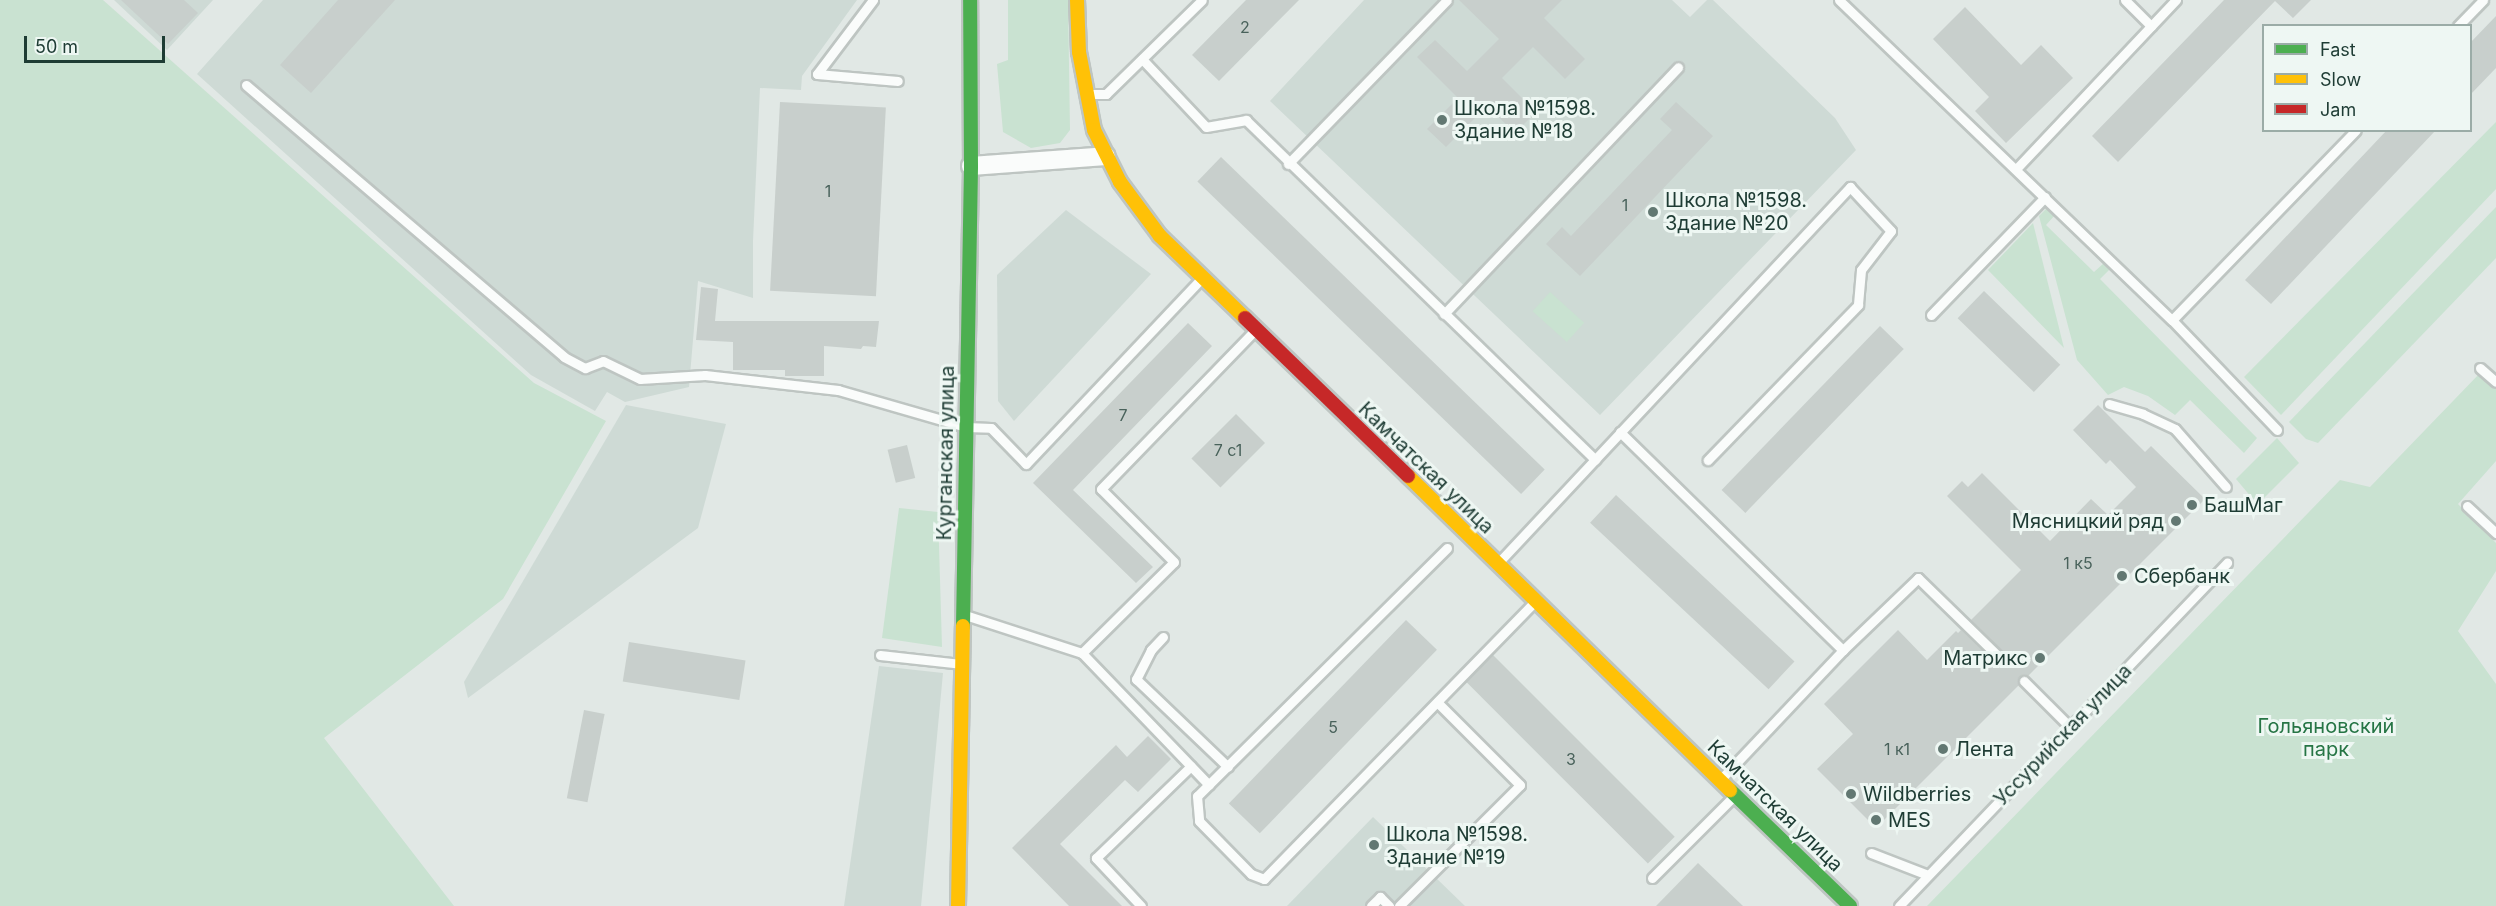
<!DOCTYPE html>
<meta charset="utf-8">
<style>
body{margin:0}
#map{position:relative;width:2496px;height:906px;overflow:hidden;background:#e1e8e5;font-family:Inter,sans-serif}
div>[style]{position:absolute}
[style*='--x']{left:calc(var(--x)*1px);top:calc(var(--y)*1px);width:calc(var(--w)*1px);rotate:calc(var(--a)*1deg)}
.built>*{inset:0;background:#cedad5}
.green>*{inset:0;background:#c9e2d1;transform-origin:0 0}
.building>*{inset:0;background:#c8cfcc;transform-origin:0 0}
.roads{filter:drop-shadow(2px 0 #bec5c2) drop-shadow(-2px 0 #bec5c2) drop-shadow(0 2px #bec5c2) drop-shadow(0 -2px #bec5c2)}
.lane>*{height:9px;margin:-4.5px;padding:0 4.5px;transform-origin:4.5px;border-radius:4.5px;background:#fafcfb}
.street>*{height:18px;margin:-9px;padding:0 9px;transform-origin:9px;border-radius:9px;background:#fafcfb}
.fast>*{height:14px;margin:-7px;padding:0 7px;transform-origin:7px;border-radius:7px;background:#4caf50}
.slow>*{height:14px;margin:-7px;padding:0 7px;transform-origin:7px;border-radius:7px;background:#ffc107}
.jam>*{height:14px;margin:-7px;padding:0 7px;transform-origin:7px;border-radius:7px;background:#c62828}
.dots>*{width:16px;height:16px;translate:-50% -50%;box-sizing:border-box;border:3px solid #eef7f3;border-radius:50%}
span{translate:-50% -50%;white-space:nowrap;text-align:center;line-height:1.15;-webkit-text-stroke:6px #eef7f3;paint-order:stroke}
.number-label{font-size:16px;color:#49625b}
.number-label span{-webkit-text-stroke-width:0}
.poi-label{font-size:20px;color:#1e3c34}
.left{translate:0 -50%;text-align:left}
.right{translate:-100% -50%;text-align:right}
.street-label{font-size:20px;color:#1e3c34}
.park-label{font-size:20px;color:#267545}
.legend{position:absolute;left:2262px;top:24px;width:210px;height:108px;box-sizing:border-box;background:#eef7f3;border:2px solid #9baca7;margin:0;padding:8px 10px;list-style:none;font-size:18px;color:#1e3c34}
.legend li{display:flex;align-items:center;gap:12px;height:30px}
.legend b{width:30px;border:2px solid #9baca7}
.scale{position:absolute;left:24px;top:36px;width:141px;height:27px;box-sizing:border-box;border:3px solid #1e3c34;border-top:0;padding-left:8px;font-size:18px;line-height:21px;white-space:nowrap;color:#1e3c34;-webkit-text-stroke:4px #eef7f3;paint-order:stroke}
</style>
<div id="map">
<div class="built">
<div style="clip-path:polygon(114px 0,213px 0,167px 50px)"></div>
<div style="clip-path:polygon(263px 0,857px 0,802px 76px,801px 90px,760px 88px,753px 241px,753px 298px,698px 281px,689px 387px,625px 402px,607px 392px,595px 411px,531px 375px,197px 74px)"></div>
<div style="clip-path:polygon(1364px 0,1672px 0,1690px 17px,1707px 0,1713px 0,1835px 118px,1856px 150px,1600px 415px,1270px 101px)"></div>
<div style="clip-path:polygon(1066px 210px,1151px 274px,1014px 421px,998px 401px,997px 275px)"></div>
<div style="clip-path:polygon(626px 405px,726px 424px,698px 528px,468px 698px,464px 682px)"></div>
<div style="clip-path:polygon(879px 666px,943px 673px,921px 906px,844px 906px)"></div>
<div style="clip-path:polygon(1373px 817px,1465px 906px,1287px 906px)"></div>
</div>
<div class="green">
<div style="clip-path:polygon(0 0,103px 0,534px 383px,606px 421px,503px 599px,324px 738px,454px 906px,0 906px)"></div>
<div style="clip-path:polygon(1008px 0,1068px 0,1070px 130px,1060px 143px,1031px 148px,1003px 132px,997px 64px,1008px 60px)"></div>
<div style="clip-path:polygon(2496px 122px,2496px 189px,2281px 415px,2244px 377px)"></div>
<div style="clip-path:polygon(2496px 207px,2496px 258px,2318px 443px,2306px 439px,2289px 422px)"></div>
<div style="clip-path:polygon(2047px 208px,2055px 215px,2046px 225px,2094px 272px,2104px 263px,2110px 269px,2100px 279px,2257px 438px,2244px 453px,2190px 400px,2175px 415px,2148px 396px,2124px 387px,2108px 395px,2077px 360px,2039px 216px)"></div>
<div style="clip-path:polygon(2033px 223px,2064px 348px,1988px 270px)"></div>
<div style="left:1550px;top:292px;width:46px;height:26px;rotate:42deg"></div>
<div style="clip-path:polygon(2481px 372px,2496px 386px,2496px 461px,2458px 504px,2496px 543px,2496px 571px,2458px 631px,2496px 684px,2496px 906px,1927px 906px,2340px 480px,2370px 487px)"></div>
<div style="clip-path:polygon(2277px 438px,2299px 463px,2260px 502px,2252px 498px,2236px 479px)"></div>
<div style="clip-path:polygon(899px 508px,938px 512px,942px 647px,882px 638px)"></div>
</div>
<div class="building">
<div style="clip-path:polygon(121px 0,184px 0,198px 13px,168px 44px)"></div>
<div style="clip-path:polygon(338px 0,395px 0,311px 93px,280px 65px)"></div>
<div style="clip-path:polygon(1246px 0,1299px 0,1219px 81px,1192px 55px)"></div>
<div style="clip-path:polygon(1459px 0,1562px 0,1544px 18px,1585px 59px,1565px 79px,1533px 47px,1502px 78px,1536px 112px,1515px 133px,1487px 106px,1446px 147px,1427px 129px,1458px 98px,1417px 57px,1435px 40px,1467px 71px,1499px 39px)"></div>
<div style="clip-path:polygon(2224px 0,2311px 0,2293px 18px,2275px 1px,2118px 162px,2092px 136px)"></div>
<div style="clip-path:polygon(1965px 7px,2021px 65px,2041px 45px,2073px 78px,2006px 143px,1975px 111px,1989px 97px,1933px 39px)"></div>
<div style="clip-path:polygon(2496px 16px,2496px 68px,2470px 95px,2470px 43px)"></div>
<div style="left:780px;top:102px;width:106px;height:189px;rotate:3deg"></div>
<div style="clip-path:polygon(1676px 102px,1713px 136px,1580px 276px,1546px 244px,1562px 227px,1571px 236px,1672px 130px,1660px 119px)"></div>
<div style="clip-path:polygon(2387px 130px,2436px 130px,2271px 304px,2245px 280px)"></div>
<div style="left:1221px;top:157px;width:450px;height:34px;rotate:44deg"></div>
<div style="clip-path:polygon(701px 287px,718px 289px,715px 321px,879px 321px,876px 347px,863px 346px,861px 349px,824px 346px,824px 376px,785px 376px,785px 370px,733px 370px,733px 342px,696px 340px)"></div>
<div style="left:1984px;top:291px;width:106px;height:38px;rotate:44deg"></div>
<div style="clip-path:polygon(1188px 323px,1212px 346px,1073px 490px,1153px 567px,1136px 583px,1033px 483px)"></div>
<div style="left:1880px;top:326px;width:33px;height:228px;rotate:44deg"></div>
<div style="clip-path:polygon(2098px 405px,2145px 452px,2151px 446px,2205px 499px,2028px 676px,2019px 677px,2019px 685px,1876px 828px,1817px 769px,1853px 734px,1824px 704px,1898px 630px,1927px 660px,1956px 631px,1958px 633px,1961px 630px,1992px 660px,2002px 659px,2002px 651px,1971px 620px,2021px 570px,1947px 496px,1962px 481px,1968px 487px,1982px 473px,2050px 541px,2091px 499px,2108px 515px,2136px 487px,2110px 460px,2106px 464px,2073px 430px)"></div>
<div style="left:1236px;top:414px;width:41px;height:63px;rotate:45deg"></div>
<div style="left:907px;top:445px;width:34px;height:20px;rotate:76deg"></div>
<div style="left:1616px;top:495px;width:244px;height:38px;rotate:43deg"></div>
<div style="left:1406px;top:620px;width:43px;height:255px;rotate:44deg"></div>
<div style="left:629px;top:642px;width:118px;height:40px;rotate:9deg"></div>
<div style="left:1493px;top:655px;width:257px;height:38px;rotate:45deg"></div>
<div style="left:584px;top:710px;width:21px;height:90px;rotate:11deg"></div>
<div style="clip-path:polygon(1148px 736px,1171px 759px,1138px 792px,1125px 780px,1060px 844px,1122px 906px,1069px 906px,1012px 848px,1116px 745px,1127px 757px)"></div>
<div style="clip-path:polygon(1698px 863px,1743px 906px,1656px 906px)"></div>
</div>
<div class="roads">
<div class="lane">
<div style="--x:1839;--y:0;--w:462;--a:43.9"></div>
<div style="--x:2172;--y:320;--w:152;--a:46.3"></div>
<div style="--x:2125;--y:0;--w:37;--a:45"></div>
<div style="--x:2458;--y:26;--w:36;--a:-46"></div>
<div style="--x:1142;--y:59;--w:93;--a:46.7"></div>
<div style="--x:1206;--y:127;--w:41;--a:-9.9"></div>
<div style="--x:1246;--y:120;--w:487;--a:44.2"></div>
<div style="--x:817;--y:74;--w:93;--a:-52.9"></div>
<div style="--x:817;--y:74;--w:81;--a:4.9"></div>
<div style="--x:246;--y:85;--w:418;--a:40.5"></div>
<div style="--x:564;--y:357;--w:24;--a:28"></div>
<div style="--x:585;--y:368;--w:19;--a:-21"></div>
<div style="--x:603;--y:361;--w:41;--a:25.9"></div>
<div style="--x:640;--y:379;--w:65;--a:-3.5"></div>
<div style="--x:705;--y:375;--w:134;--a:6.4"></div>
<div style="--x:838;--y:390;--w:133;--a:16.1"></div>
<div style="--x:966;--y:427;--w:25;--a:2"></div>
<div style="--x:991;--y:428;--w:50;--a:45.8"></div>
<div style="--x:1026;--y:464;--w:255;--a:-46.6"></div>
<div style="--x:1088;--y:94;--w:18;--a:0"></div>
<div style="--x:1106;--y:94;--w:134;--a:-44.4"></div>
<div style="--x:1288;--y:164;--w:228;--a:-45.9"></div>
<div style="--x:2016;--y:169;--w:233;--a:-46.6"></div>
<div style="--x:1444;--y:314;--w:340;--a:-46.5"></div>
<div style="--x:1931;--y:315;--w:164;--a:-46"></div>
<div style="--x:2172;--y:320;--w:264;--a:-45.9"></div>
<div style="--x:2480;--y:368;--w:21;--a:41"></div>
<div style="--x:2109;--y:404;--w:35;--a:16"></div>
<div style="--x:2143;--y:414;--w:35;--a:25"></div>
<div style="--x:2175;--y:429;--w:77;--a:48.7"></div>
<div style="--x:1620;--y:432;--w:312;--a:44.4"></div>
<div style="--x:1843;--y:650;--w:176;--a:133.4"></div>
<div style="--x:2467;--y:506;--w:40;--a:43"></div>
<div style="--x:1447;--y:548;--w:352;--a:135.2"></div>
<div style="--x:1197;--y:796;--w:25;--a:85"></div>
<div style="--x:1199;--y:821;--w:74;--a:45.5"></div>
<div style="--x:1251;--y:874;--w:14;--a:21"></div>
<div style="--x:1264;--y:879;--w:387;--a:-45.7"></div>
<div style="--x:1499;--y:562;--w:514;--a:-46.89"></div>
<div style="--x:1850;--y:187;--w:60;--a:47"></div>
<div style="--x:1891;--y:231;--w:49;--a:127.6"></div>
<div style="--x:1861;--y:270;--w:35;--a:95"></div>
<div style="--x:1858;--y:305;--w:216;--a:134.1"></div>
<div style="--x:965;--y:615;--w:123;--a:18"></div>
<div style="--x:1082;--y:653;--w:183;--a:46.1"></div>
<div style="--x:1163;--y:637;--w:18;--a:133"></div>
<div style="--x:1151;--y:650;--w:33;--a:117"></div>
<div style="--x:1136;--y:679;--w:127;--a:43.7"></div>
<div style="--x:1843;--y:650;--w:104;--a:-43.8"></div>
<div style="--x:1918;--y:578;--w:110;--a:44.3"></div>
<div style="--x:1082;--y:653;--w:129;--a:-44.7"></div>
<div style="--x:1174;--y:562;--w:103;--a:-135"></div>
<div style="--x:1101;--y:489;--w:221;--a:-45.9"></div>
<div style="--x:880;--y:655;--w:81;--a:6.3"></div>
<div style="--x:2024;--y:681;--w:65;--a:45"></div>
<div style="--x:1871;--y:853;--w:61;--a:21.1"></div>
<div style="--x:1652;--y:878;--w:117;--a:-45"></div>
<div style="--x:1141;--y:906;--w:66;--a:-133.2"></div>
<div style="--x:1096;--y:858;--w:132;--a:-44.1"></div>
<div style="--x:1371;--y:906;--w:13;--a:-45"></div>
<div style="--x:1380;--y:897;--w:13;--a:45"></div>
<div style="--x:1399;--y:906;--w:171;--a:-45"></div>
<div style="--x:1520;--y:785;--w:117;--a:-135"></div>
<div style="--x:1899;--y:906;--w:475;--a:-46.3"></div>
</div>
<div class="street">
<div style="--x:971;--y:166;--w:135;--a:-4.2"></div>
</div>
<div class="fast">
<div style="--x:963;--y:626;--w:460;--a:-89"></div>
<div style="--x:971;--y:166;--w:166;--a:-90.3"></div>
<div style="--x:1730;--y:790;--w:167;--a:44"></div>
</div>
<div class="slow">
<div style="--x:1077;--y:0;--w:52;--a:87.8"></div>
<div style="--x:1079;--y:52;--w:79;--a:79.1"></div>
<div style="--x:1094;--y:130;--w:58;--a:63.4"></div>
<div style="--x:1120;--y:182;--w:67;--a:53.5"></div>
<div style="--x:1160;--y:236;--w:118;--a:44"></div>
<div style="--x:1408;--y:476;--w:450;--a:44.3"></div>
<div style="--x:958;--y:906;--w:280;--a:-89"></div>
</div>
<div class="jam">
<div style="--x:1245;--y:318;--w:227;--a:44.1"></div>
</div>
</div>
<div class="dots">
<div style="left:1442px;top:120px;background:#627872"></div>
<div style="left:1653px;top:212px;background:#627872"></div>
<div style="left:2192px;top:505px;background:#627872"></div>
<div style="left:2176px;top:521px;background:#627872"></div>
<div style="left:2122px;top:576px;background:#627872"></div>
<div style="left:2040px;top:658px;background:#627872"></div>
<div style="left:1943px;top:749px;background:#627872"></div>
<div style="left:1851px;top:794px;background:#627872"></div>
<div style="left:1876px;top:820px;background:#627872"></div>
<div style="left:1374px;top:845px;background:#627872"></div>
</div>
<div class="number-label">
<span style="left:1245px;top:27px">2</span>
<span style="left:828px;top:191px">1</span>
<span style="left:1625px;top:205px">1</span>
<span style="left:1123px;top:415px">7</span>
<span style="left:1228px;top:450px">7 с1</span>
<span style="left:2078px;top:563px">1 к5</span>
<span style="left:1333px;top:727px">5</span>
<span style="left:1897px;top:749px">1 к1</span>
<span style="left:1571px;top:759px">3</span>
</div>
<div class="poi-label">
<span class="left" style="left:1454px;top:120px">Школа №1598.<br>Здание №18</span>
<span class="left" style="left:1665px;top:212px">Школа №1598.<br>Здание №20</span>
<span class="left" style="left:2204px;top:505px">БашМаг</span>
<span class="right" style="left:2164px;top:521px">Мясницкий ряд</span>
<span class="left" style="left:2134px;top:576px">Сбербанк</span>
<span class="right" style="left:2028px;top:658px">Матрикс</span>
<span class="left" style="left:1955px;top:749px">Лента</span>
<span class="left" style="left:1863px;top:794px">Wildberries</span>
<span class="left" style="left:1888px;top:820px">MES</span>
<span class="left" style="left:1386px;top:846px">Школа №1598.<br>Здание №19</span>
</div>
<div class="street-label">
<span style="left:946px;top:453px;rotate:-89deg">Курганская улица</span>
<span style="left:1426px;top:468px;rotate:44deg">Камчатская улица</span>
<span style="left:2063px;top:735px;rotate:-46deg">Уссурийская улица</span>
<span style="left:1775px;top:806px;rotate:44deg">Камчатская улица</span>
</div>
<div class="park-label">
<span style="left:2326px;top:738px">Гольяновcкий<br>парк</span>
</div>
<ul class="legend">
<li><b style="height:8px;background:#4caf50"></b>Fast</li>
<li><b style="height:8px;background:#ffc107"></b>Slow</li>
<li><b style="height:8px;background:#c62828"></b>Jam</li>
</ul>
<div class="scale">50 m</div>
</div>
